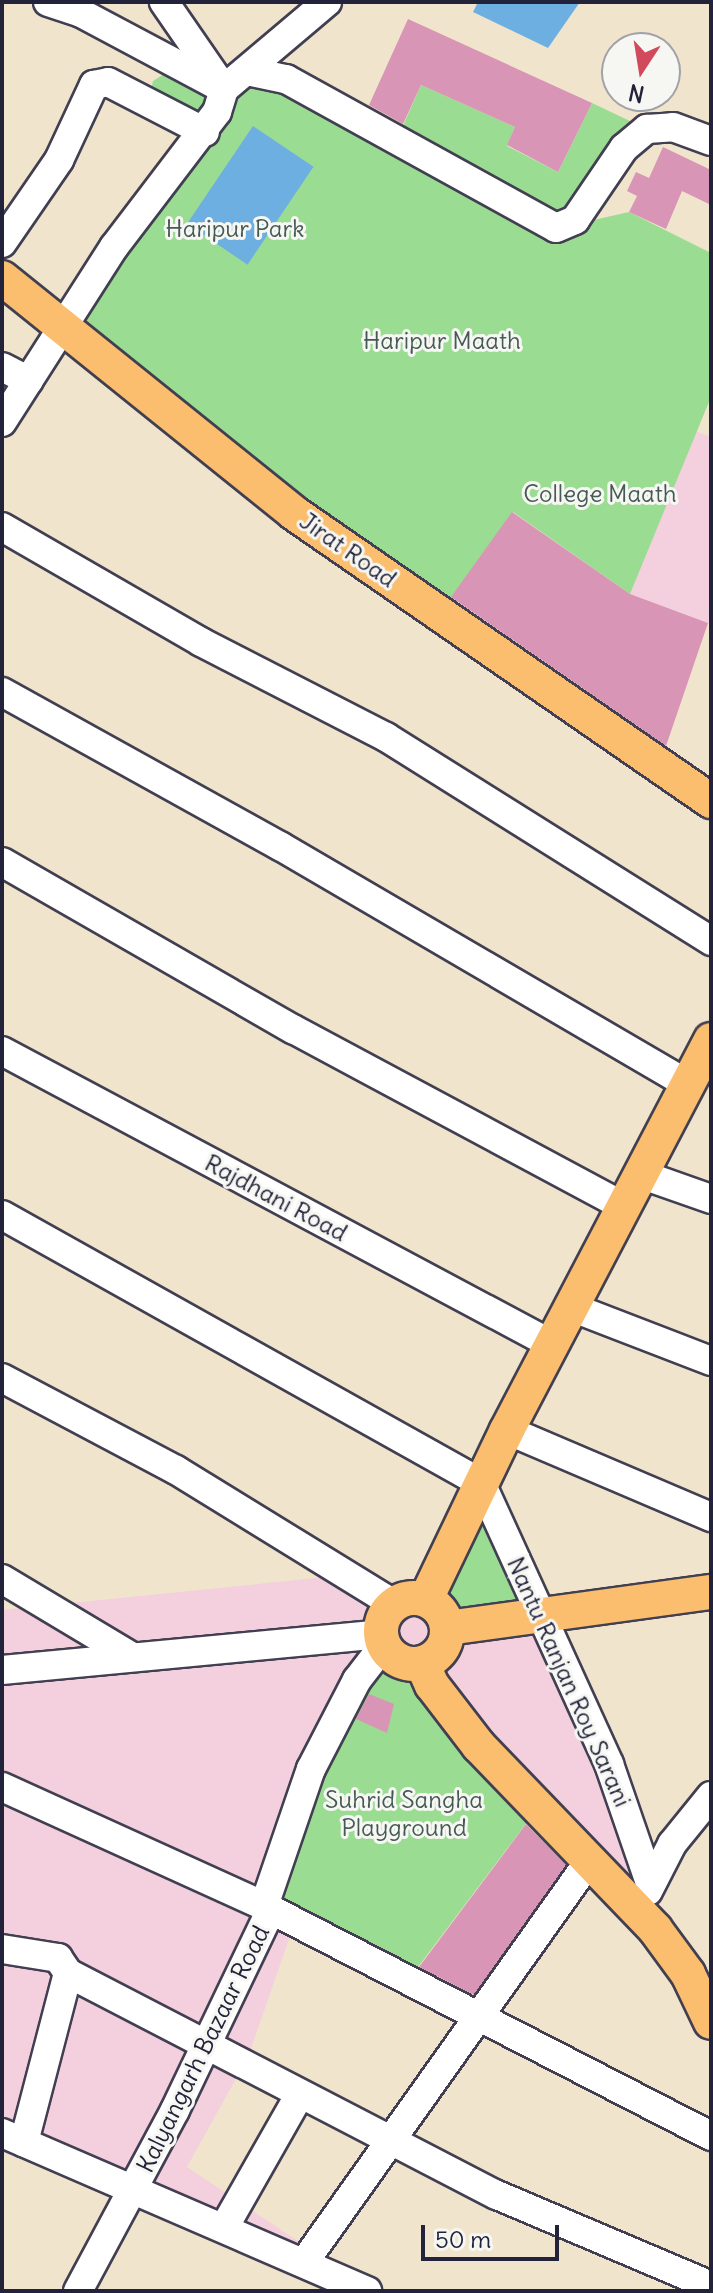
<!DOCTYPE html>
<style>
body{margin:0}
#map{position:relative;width:713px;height:2293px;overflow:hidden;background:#f0e5cc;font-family:Delius,sans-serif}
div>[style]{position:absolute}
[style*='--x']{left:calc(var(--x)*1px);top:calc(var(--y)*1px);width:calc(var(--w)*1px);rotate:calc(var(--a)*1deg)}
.built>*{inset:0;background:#f4cfde}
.green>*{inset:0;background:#9bdc93}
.water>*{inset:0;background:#6eafe2;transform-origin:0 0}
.building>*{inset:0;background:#d895b5}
.roads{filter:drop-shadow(2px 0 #413f51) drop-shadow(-2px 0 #413f51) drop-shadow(0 2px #413f51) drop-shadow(0 -2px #413f51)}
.minor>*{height:28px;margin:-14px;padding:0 14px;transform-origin:14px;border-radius:14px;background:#fff}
.major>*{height:34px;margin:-17px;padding:0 17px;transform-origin:17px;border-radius:17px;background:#fbbe6e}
.major>.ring{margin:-17px;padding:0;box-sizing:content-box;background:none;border:34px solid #fbbe6e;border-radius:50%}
span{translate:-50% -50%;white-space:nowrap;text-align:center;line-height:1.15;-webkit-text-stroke:6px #f6f6f2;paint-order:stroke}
.park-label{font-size:24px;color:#465a55}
.street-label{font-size:24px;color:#22223b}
.frame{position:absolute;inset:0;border:4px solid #22223b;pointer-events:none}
.north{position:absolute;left:601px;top:32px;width:80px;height:80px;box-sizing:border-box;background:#f6f6f2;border:2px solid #a1a1a9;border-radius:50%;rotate:192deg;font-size:22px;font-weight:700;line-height:32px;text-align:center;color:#22223b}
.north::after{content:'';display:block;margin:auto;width:28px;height:36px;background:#d1495b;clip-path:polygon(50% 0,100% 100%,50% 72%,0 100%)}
.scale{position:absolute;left:421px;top:2225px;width:138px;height:36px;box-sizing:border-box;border:4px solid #22223b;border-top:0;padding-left:10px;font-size:24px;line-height:28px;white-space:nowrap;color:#22223b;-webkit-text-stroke:6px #f6f6f2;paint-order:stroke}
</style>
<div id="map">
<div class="built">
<div style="clip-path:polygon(695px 431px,711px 437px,711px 624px,630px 594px)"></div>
<div style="clip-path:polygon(346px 1575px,460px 1626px,540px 1616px,623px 1800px,641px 1915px,530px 1802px,295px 1922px,248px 2057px,187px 2167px,373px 2291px,2px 2152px,2px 1610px)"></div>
</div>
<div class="green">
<div style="clip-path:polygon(178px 65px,247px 71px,401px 130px,421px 85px,515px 127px,507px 146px,558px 172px,592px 103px,647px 129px,567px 226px,629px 212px,711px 253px,711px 397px,630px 594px,513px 512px,440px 614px,65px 325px,205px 132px,148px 102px,153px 81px)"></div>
<div style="clip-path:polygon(481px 1483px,540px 1615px,447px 1628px,426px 1599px)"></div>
<div style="clip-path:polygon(384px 1645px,411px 1664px,537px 1809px,409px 1979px,264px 1906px,290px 1819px)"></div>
</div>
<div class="water">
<div style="clip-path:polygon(478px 2px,580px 2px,548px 48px,473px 12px)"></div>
<div style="left:253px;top:126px;width:73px;height:118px;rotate:34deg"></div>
</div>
<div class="building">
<div style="clip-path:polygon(408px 19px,592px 103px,558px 172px,507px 145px,515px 127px,421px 85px,403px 124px,369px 105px)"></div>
<div style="clip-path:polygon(663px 147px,711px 170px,711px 205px,682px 191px,666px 229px,629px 212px,637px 196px,627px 191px,636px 172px,649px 178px)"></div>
<div style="clip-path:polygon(512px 512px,630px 594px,708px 623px,666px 746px,451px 597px)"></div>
<div style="clip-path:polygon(369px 1694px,394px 1704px,387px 1733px,356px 1719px)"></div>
<div style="clip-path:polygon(526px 1824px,566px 1865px,474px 1995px,419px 1967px)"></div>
</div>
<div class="roads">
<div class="minor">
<div style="--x:48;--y:2;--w:35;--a:18"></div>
<div style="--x:81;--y:13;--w:162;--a:28"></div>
<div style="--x:224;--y:89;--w:135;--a:-40.2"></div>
<div style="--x:247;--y:71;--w:40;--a:12"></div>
<div style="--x:286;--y:79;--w:308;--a:28.9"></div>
<div style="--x:556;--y:228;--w:21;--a:-23"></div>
<div style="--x:575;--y:220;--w:87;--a:-55.8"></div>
<div style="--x:624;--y:148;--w:30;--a:-40"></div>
<div style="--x:647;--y:129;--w:26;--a:-4"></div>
<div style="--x:673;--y:127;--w:40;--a:20.2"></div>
<div style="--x:2;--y:243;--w:101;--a:-55.5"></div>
<div style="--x:59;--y:160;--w:83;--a:-65"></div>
<div style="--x:94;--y:85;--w:14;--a:-12"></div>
<div style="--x:108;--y:82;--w:109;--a:27.3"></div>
<div style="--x:2;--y:367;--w:30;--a:27"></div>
<div style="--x:2;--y:422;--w:208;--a:-57.4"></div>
<div style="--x:114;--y:247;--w:170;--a:-52.7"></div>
<div style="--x:217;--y:112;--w:24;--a:-73"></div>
<div style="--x:224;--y:89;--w:106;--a:-124.6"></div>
<div style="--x:2;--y:527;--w:230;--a:30"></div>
<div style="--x:201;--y:642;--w:208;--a:27.2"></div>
<div style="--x:386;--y:737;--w:384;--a:32.1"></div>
<div style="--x:2;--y:692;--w:318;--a:29"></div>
<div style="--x:280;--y:846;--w:472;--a:30.3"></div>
<div style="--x:2;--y:862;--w:336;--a:29.9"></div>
<div style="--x:293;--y:1029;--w:374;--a:28.2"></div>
<div style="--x:2;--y:1051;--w:622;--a:28.09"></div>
<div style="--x:640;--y:1174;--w:75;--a:19.4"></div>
<div style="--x:2;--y:1215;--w:549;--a:29.23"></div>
<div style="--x:481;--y:1483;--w:309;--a:65.5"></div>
<div style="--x:609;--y:1764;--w:126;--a:71"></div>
<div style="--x:571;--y:1307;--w:150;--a:21.1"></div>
<div style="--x:2;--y:1378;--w:197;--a:27.9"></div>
<div style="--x:176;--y:1470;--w:256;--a:31.6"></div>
<div style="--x:507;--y:1430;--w:222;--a:23.1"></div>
<div style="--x:2;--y:1579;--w:148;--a:30.9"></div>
<div style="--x:2;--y:1670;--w:381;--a:-5.4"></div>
<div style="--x:2;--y:1787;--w:288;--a:24.4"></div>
<div style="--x:264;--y:1906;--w:503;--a:27.23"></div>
<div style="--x:648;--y:1891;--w:53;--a:-62.9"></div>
<div style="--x:672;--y:1844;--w:62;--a:-50.9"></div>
<div style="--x:264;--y:1906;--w:145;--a:-71.1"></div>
<div style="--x:311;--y:1769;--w:100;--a:-62.7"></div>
<div style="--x:357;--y:1680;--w:44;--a:-52.4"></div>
<div style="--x:2;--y:1949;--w:57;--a:9.1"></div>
<div style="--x:58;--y:1958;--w:18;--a:56"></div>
<div style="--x:68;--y:1973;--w:175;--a:104.6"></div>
<div style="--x:68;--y:1973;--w:483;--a:27.4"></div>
<div style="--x:497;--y:2195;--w:233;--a:23"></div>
<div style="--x:2;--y:2133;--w:398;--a:23.4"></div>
<div style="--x:225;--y:2226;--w:150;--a:-60.4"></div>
<div style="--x:305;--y:2261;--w:488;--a:-54.6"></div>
<div style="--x:78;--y:2291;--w:205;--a:-61.8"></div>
<div style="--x:175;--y:2110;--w:222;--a:-64.4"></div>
</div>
<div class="major">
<div style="--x:2;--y:278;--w:375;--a:38.8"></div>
<div style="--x:294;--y:513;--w:507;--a:34.63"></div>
<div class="ring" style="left:381px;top:1598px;width:32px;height:32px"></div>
<div style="--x:426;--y:1599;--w:187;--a:-64.4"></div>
<div style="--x:507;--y:1430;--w:440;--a:-62.4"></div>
<div style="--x:447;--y:1628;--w:266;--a:-7.8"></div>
<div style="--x:422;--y:1663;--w:24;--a:66"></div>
<div style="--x:432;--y:1685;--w:77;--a:52.4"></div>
<div style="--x:479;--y:1746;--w:254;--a:46.1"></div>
<div style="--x:655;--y:1929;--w:56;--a:53.7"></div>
<div style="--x:688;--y:1974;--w:53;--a:64.4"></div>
</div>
</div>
<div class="park-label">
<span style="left:235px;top:229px">Haripur Park</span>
<span style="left:442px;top:341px">Haripur Maath</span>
<span style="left:600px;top:494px">College Maath</span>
<span style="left:404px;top:1814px">Suhrid Sangha<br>Playground</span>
</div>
<div class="street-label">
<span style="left:348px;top:550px;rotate:35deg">Jirat Road</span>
<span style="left:276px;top:1198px;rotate:28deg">Rajdhani Road</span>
<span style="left:569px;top:1682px;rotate:66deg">Nantu Ranjan Roy Sarani</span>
<span style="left:203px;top:2049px;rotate:-64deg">Kalyangarh Bazaar Road</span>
</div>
<div class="frame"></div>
<div class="north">N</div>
<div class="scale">50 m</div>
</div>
